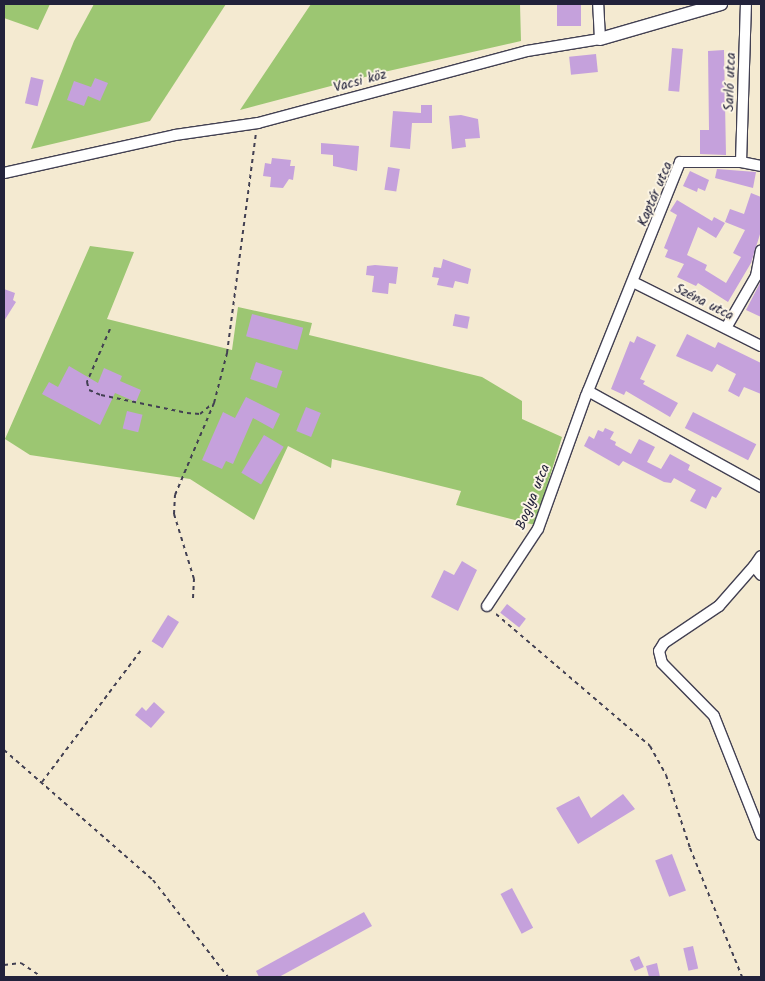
<!DOCTYPE html>
<meta charset="utf-8">
<style>
body{margin:0}
#map{position:relative;width:765px;height:981px;overflow:hidden;background:#f4ead1;font-family:Kalam,sans-serif}
div>[style]{position:absolute}
[style*='--x']{left:calc(var(--x)*1px);top:calc(var(--y)*1px);width:calc(var(--w)*1px);rotate:calc(var(--a)*1deg)}
.green>*{inset:0;background:#9cc672}
.building>*{inset:0;background:#c5a1dc;transform-origin:0 0}
.path>*{height:2px;margin-top:-1px;transform-origin:0;background:repeating-linear-gradient(90deg,#424052 0 4px,transparent 0 8px)}
.roads{filter:drop-shadow(1px 0 #424052) drop-shadow(-1px 0 #424052) drop-shadow(0 1px #424052) drop-shadow(0 -1px #424052)}
.minor>*{height:10px;margin:-5px;padding:0 5px;transform-origin:5px;border-radius:5px;background:#fff}
.tertiary>*{height:12px;margin:-6px;padding:0 6px;transform-origin:6px;border-radius:6px;background:#fff}
span{translate:-50% -50%;white-space:nowrap;text-align:center;line-height:1.15;-webkit-text-stroke:4px #fcf5e5;paint-order:stroke}
.street-label{font-size:14px;color:#22223b}
.frame{position:absolute;inset:0;border:5px solid #22223b;pointer-events:none}
</style>
<div id="map">
<div class="green">
<div style="clip-path:polygon(4px 4px,50px 4px,38px 30px,4px 18px)"></div>
<div style="clip-path:polygon(94px 4px,226px 4px,150px 121px,31px 149px,74px 41px)"></div>
<div style="clip-path:polygon(311px 4px,520px 4px,521px 41px,384px 72px,240px 110px)"></div>
<div style="clip-path:polygon(90px 246px,134px 252px,107px 319px,232px 350px,238px 307px,312px 323px,309px 335px,482px 377px,522px 401px,522px 419px,562px 437px,535px 525px,456px 505px,461px 491px,332px 459px,331px 468px,288px 446px,254px 520px,190px 479px,30px 455px,5px 439px)"></div>
</div>
<div class="building">
<div style="left:557px;top:4px;width:24px;height:22px"></div>
<div style="left:672px;top:48px;width:11px;height:43px;rotate:5deg"></div>
<div style="clip-path:polygon(724px 50px,726px 155px,700px 154px,700px 130px,709px 130px,708px 51px)"></div>
<div style="left:596px;top:54px;width:18px;height:27px;rotate:84deg"></div>
<div style="left:31px;top:77px;width:13px;height:27px;rotate:13deg"></div>
<div style="clip-path:polygon(95px 78px,108px 83px,100px 101px,88px 96px,84px 106px,67px 100px,74px 81px,91px 87px)"></div>
<div style="clip-path:polygon(421px 105px,432px 105px,432px 123px,412px 123px,410px 149px,390px 147px,393px 111px,421px 113px)"></div>
<div style="clip-path:polygon(461px 115px,478px 119px,480px 138px,465px 139px,466px 147px,452px 149px,449px 116px)"></div>
<div style="clip-path:polygon(321px 143px,359px 146px,357px 171px,333px 166px,333px 155px,321px 154px)"></div>
<div style="clip-path:polygon(272px 158px,291px 160px,290px 166px,295px 166px,293px 180px,289px 179px,283px 188px,270px 187px,271px 177px,263px 176px,265px 163px,271px 164px)"></div>
<div style="left:388px;top:167px;width:12px;height:23px;rotate:9deg"></div>
<div style="clip-path:polygon(717px 169px,756px 172px,753px 188px,715px 178px)"></div>
<div style="clip-path:polygon(690px 171px,709px 180px,705px 191px,698px 188px,697px 192px,683px 186px)"></div>
<div style="clip-path:polygon(751px 193px,761px 197px,761px 231px,751px 263px,728px 302px,698px 283px,696px 286px,677px 277px,684px 264px,665px 257px,668px 250px,664px 248px,677px 215px,670px 211px,677px 200px,712px 221px,714px 217px,725px 223px,716px 238px,698px 227px,687px 255px,707px 265px,705px 270px,726px 283px,741px 257px,733px 253px,745px 230px,725px 222px,730px 209px,744px 214px)"></div>
<div style="clip-path:polygon(443px 259px,471px 269px,468px 284px,455px 281px,453px 288px,437px 285px,439px 278px,432px 277px,434px 267px,441px 268px)"></div>
<div style="clip-path:polygon(375px 265px,398px 267px,396px 284px,389px 283px,388px 294px,372px 292px,374px 276px,366px 275px,367px 266px)"></div>
<div style="clip-path:polygon(761px 281px,761px 317px,746px 310px)"></div>
<div style="clip-path:polygon(4px 289px,15px 293px,13px 300px,16px 302px,4px 321px)"></div>
<div style="left:252px;top:314px;width:53px;height:23px;rotate:15deg"></div>
<div style="left:455px;top:314px;width:15px;height:12px;rotate:11deg"></div>
<div style="clip-path:polygon(687px 334px,715px 348px,718px 342px,761px 363px,761px 394px,744px 387px,739px 397px,728px 391px,736px 374px,717px 364px,712px 372px,676px 356px)"></div>
<div style="clip-path:polygon(637px 336px,656px 345px,640px 379px,645px 381px,643px 384px,678px 403px,670px 417px,626px 391px,624px 395px,611px 389px,630px 341px,634px 343px)"></div>
<div style="left:256px;top:362px;width:28px;height:18px;rotate:19deg"></div>
<div style="clip-path:polygon(69px 366px,98px 383px,104px 368px,122px 376px,120px 381px,141px 390px,136px 402px,115px 393px,100px 425px,42px 394px,49px 382px,58px 387px)"></div>
<div style="clip-path:polygon(246px 397px,280px 414px,273px 429px,253px 418px,233px 464px,226px 461px,222px 469px,202px 460px,223px 412px,235px 418px)"></div>
<div style="left:306px;top:407px;width:16px;height:26px;rotate:22deg"></div>
<div style="left:127px;top:411px;width:16px;height:18px;rotate:14deg"></div>
<div style="left:693px;top:412px;width:71px;height:18px;rotate:27deg"></div>
<div style="clip-path:polygon(605px 428px,614px 432px,610px 439px,616px 442px,615px 445px,631px 454px,639px 439px,655px 447px,647px 462px,661px 469px,670px 454px,690px 465px,688px 470px,722px 488px,716px 498px,712px 496px,706px 509px,690px 501px,696px 490px,674px 478px,671px 483px,664px 482px,623px 461px,619px 466px,584px 446px,589px 436px,594px 439px,598px 430px,603px 432px)"></div>
<div style="left:264px;top:435px;width:23px;height:44px;rotate:31deg"></div>
<div style="clip-path:polygon(462px 561px,477px 570px,458px 611px,431px 597px,444px 570px,454px 575px)"></div>
<div style="left:507px;top:604px;width:24px;height:11px;rotate:38deg"></div>
<div style="left:168px;top:615px;width:13px;height:31px;rotate:32deg"></div>
<div style="clip-path:polygon(154px 702px,165px 712px,151px 728px,135px 715px,142px 707px,146px 711px)"></div>
<div style="clip-path:polygon(623px 794px,635px 809px,578px 844px,556px 808px,579px 796px,591px 818px)"></div>
<div style="left:672px;top:854px;width:39px;height:18px;rotate:69deg"></div>
<div style="left:512px;top:888px;width:45px;height:13px;rotate:62deg"></div>
<div style="clip-path:polygon(364px 912px,372px 926px,279px 977px,259px 977px,256px 971px)"></div>
<div style="left:693px;top:946px;width:23px;height:10px;rotate:77deg"></div>
<div style="left:639px;top:956px;width:12px;height:10px;rotate:66deg"></div>
<div style="clip-path:polygon(657px 963px,660px 977px,649px 977px,646px 966px)"></div>
</div>
<div class="path">
<div style="--x:110;--y:329;--w:58;--a:113.5"></div>
<div style="--x:87;--y:382;--w:8;--a:76"></div>
<div style="--x:89;--y:390;--w:13;--a:23"></div>
<div style="--x:101;--y:395;--w:88;--a:11.8"></div>
<div style="--x:187;--y:413;--w:13;--a:4"></div>
<div style="--x:200;--y:414;--w:16;--a:-40"></div>
<div style="--x:193;--y:598;--w:19;--a:-87"></div>
<div style="--x:194;--y:579;--w:68;--a:-107.1"></div>
<div style="--x:174;--y:514;--w:19;--a:-87"></div>
<div style="--x:175;--y:495;--w:100;--a:-67"></div>
<div style="--x:214;--y:403;--w:52;--a:-75.4"></div>
<div style="--x:227;--y:353;--w:222;--a:-82.5"></div>
<div style="--x:496;--y:614;--w:203;--a:40.6"></div>
<div style="--x:650;--y:746;--w:33;--a:61"></div>
<div style="--x:666;--y:775;--w:77;--a:71.8"></div>
<div style="--x:690;--y:848;--w:139;--a:68"></div>
<div style="--x:4;--y:750;--w:198;--a:41.1"></div>
<div style="--x:153;--y:880;--w:123;--a:52.3"></div>
<div style="--x:42;--y:782;--w:165;--a:-53.1"></div>
<div style="--x:4;--y:965;--w:17;--a:-7"></div>
<div style="--x:21;--y:963;--w:25;--a:34"></div>
</div>
<div class="roads">
<div class="minor">
<div style="--x:741;--y:162;--w:158;--a:-88.2"></div>
<div style="--x:4;--y:173;--w:175;--a:-12.5"></div>
<div style="--x:175;--y:135;--w:84;--a:-8.2"></div>
<div style="--x:258;--y:123;--w:278;--a:-15"></div>
<div style="--x:527;--y:51;--w:74;--a:-9.3"></div>
<div style="--x:600;--y:39;--w:35;--a:-93"></div>
<div style="--x:633;--y:282;--w:143;--a:26.6"></div>
<div style="--x:726;--y:328;--w:60;--a:-60"></div>
<div style="--x:756;--y:276;--w:26;--a:-79"></div>
<div style="--x:588;--y:391;--w:198;--a:29"></div>
<div style="--x:754;--y:566;--w:12;--a:-55"></div>
<div style="--x:761;--y:575;--w:11;--a:-128"></div>
<div style="--x:754;--y:566;--w:53;--a:131.2"></div>
<div style="--x:719;--y:606;--w:66;--a:146.1"></div>
<div style="--x:664;--y:643;--w:9;--a:122"></div>
<div style="--x:659;--y:651;--w:12;--a:76"></div>
<div style="--x:662;--y:663;--w:74;--a:45.5"></div>
<div style="--x:714;--y:716;--w:128;--a:68.4"></div>
<div style="--x:487;--y:606;--w:92;--a:-56.5"></div>
<div style="--x:538;--y:529;--w:141;--a:-70.2"></div>
<div style="--x:586;--y:396;--w:252;--a:-68.1"></div>
<div style="--x:680;--y:162;--w:61;--a:0"></div>
<div style="--x:741;--y:162;--w:20;--a:11"></div>
</div>
<div class="tertiary">
<div style="--x:600;--y:39;--w:126;--a:-16.1"></div>
</div>
</div>
<div class="street-label">
<span style="left:360px;top:81px;rotate:-15deg">Vacsi köz</span>
<span style="left:730px;top:82px;rotate:-88deg">Sarló utca</span>
<span style="left:655px;top:194px;rotate:-67deg">Kaptár utca</span>
<span style="left:704px;top:302px;rotate:27deg">Széna utca</span>
<span style="left:533px;top:497px;rotate:-68deg">Boglya utca</span>
</div>
<div class="frame"></div>
</div>
